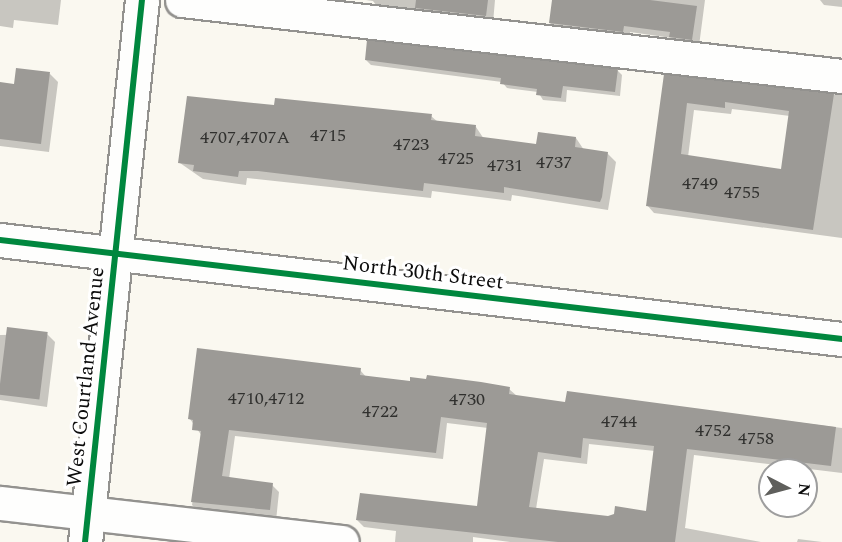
<!DOCTYPE html>
<style>
body{margin:0}
#map{position:relative;width:842px;height:542px;overflow:hidden;background:#faf8f0;font-family:Spectral,serif}
div>[style]{position:absolute}
[style*='--x']{left:calc(var(--x)*1px);top:calc(var(--y)*1px);width:calc(var(--w)*1px);rotate:calc(var(--a)*1deg)}
.shadow>*{inset:0;background:#0003}
.building>*{inset:0;background:#9c9a96;transform-origin:0 0}
.roads{filter:drop-shadow(2px 0 #93928f) drop-shadow(-2px 0 #93928f) drop-shadow(0 2px #93928f) drop-shadow(0 -2px #93928f)}
.minor>*{height:33px;margin:-16.5px;padding:0 16.5px;transform-origin:16.5px;border-radius:16.5px;background:#fefefd}
.cycleway>*{height:6px;margin:-3px;padding:0 3px;transform-origin:3px;border-radius:3px;background:#00873e}
span{translate:-50% -50%;white-space:nowrap;text-align:center;line-height:1.15;-webkit-text-stroke:6px #fff;paint-order:stroke}
.number-label{font-size:18px;color:#30302e}
.number-label span{-webkit-text-stroke-width:0}
.street-label{font-size:21px;color:#0c0c0c}
.north{position:absolute;left:758px;top:458px;width:60px;height:60px;box-sizing:border-box;background:#fff;border:2px solid #9e9e9e;border-radius:50%;rotate:96deg;font-size:16px;font-weight:700;line-height:24px;text-align:center;color:#0c0c0c}
.north::after{content:'';display:block;margin:auto;width:21px;height:27px;background:#5f5f5c;clip-path:polygon(50% 0,100% 100%,50% 72%,0 100%)}
</style>
<div id="map">
<div class="shadow">
<div style="clip-path:polygon(0 0,61px 0,58px 25px,14px 20px,13px 28px,0 26px)"></div>
<div style="clip-path:polygon(366px 0,495px 0,493px 23px,380px 10px,373px 1px)"></div>
<div style="clip-path:polygon(554px 0,705px 0,699px 46px,678px 44px,672px 38px,630px 32px,630px 38px,557px 30px,550px 23px)"></div>
<div style="clip-path:polygon(820px 0,842px 0,842px 7px,824px 5px)"></div>
<div style="clip-path:polygon(366px 60px,618px 71px,622px 75px,620px 96px,567px 90px,566px 102px,543px 100px,538px 92px,507px 88px,502px 82px,371px 65px)"></div>
<div style="clip-path:polygon(50px 74px,58px 82px,49px 152px,0 146px,0 83px,15px 85px)"></div>
<div style="clip-path:polygon(evenodd,665px 76px,842px 95px,842px 238px,654px 213px,647px 205px,665px 76px,732px 109px,790px 116px,782px 171px,688px 157px,694px 110px,731px 114px,732px 109px)"></div>
<div style="clip-path:polygon(275px 107px,431px 116px,438px 122px,476px 127px,484px 139px,538px 146px,576px 138px,584px 150px,607px 153px,616px 162px,608px 210px,512px 195px,511px 201px,432px 191px,431px 198px,247px 178px,246px 185px,203px 179px,180px 163px)"></div>
<div style="clip-path:polygon(47px 334px,55px 342px,47px 407px,0 400px,0 335px)"></div>
<div style="clip-path:polygon(evenodd,360px 370px,367px 378px,509px 389px,517px 396px,566px 403px,568px 393px,842px 428px,842px 473px,694px 455px,685px 528px,761px 542px,510px 542px,473px 537px,473px 542px,395px 542px,396px 531px,364px 527px,357px 520px,478px 508px,488px 428px,447px 423px,443px 459px,235px 436px,229px 479px,272px 485px,279px 492px,276px 521px,199px 512px,192px 505px,202px 436px,190px 419px,360px 370px,589px 444px,655px 451px,647px 512px,608px 518px,536px 509px,544px 459px,587px 464px,589px 444px)"></div>
<div style="clip-path:polygon(798px 539px,822px 542px,797px 542px)"></div>
</div>
<div class="building">
<div style="clip-path:polygon(416px 0,488px 0,486px 16px,415px 8px)"></div>
<div style="clip-path:polygon(552px 0,650px 0,697px 6px,692px 40px,669px 37px,670px 32px,624px 26px,623px 32px,549px 23px)"></div>
<div style="clip-path:polygon(367px 40px,618px 69px,615px 92px,563px 86px,561px 98px,536px 95px,537px 89px,500px 84px,501px 78px,365px 60px)"></div>
<div style="clip-path:polygon(16px 68px,50px 72px,41px 144px,0 139px,0 82px,14px 84px)"></div>
<div style="clip-path:polygon(evenodd,664px 74px,834px 94px,813px 230px,646px 206px,664px 74px,725px 102px,789px 111px,781px 169px,681px 154px,687px 103px,725px 108px,725px 102px)"></div>
<div style="clip-path:polygon(187px 96px,274px 105px,275px 98px,432px 114px,431px 120px,476px 125px,475px 136px,536px 144px,538px 132px,576px 137px,575px 147px,608px 152px,602px 197px,600px 202px,504px 187px,504px 193px,424px 183px,423px 191px,258px 171px,239px 171px,238px 177px,193px 171px,194px 165px,178px 163px)"></div>
<div style="left:7px;top:327px;width:41px;height:68px;rotate:7deg"></div>
<div style="clip-path:polygon(evenodd,197px 348px,361px 368px,360px 375px,410px 381px,410px 377px,426px 379px,427px 375px,481px 382px,510px 387px,509px 394px,565px 402px,567px 391px,836px 427px,831px 466px,687px 449px,675px 542px,558px 542px,356px 520px,360px 493px,477px 506px,487px 423px,441px 417px,436px 453px,229px 430px,222px 476px,273px 483px,270px 510px,191px 502px,201px 431px,192px 430px,193px 420px,188px 419px,197px 348px,583px 438px,654px 446px,646px 511px,615px 506px,614px 514px,608px 516px,529px 507px,538px 452px,581px 458px,583px 438px)"></div>
</div>
<div class="roads">
<div class="minor">
<div style="--x:182;--y:0;--w:664;--a:6.57"></div>
<div style="--x:0;--y:240;--w:848;--a:6.71"></div>
<div style="--x:0;--y:503;--w:344;--a:6.5"></div>
<div style="--x:85;--y:542;--w:545;--a:-84"></div>
</div>
</div>
<div class="cycleway">
<div style="--x:0;--y:240;--w:848;--a:6.71"></div>
<div style="--x:85;--y:542;--w:545;--a:-84"></div>
</div>
<div class="number-label">
<span style="left:328px;top:136px">4715</span>
<span style="left:245px;top:138px">4707,4707A</span>
<span style="left:411px;top:145px">4723</span>
<span style="left:456px;top:159px">4725</span>
<span style="left:554px;top:163px">4737</span>
<span style="left:505px;top:166px">4731</span>
<span style="left:700px;top:184px">4749</span>
<span style="left:742px;top:193px">4755</span>
<span style="left:266px;top:399px">4710,4712</span>
<span style="left:467px;top:400px">4730</span>
<span style="left:380px;top:412px">4722</span>
<span style="left:619px;top:422px">4744</span>
<span style="left:713px;top:431px">4752</span>
<span style="left:756px;top:439px">4758</span>
</div>
<div class="street-label">
<span style="left:423px;top:273px;rotate:7deg">North 30th Street</span>
<span style="left:86px;top:377px;rotate:-84deg">West Courtland Avenue</span>
</div>
<div class="north">N</div>
</div>
